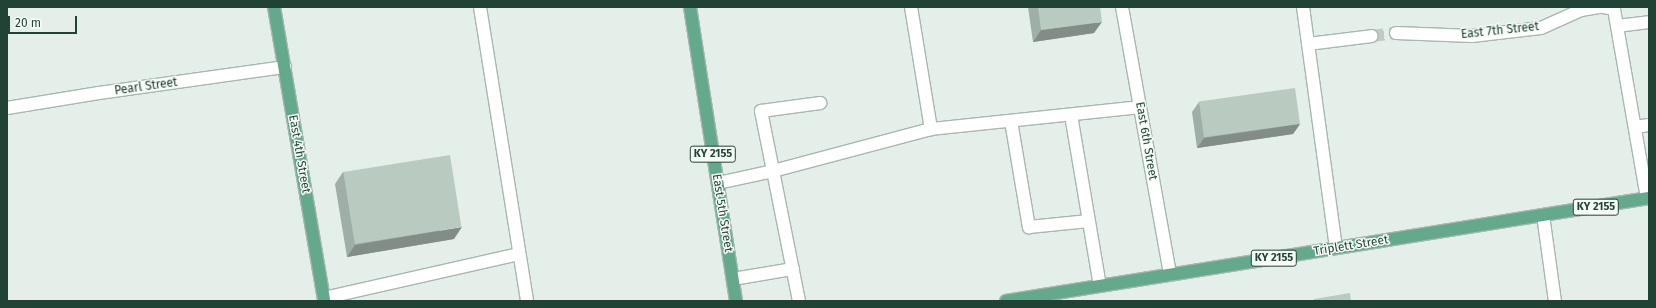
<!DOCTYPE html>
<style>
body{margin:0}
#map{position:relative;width:1656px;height:308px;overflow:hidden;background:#e4efe9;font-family:"Fira Sans",sans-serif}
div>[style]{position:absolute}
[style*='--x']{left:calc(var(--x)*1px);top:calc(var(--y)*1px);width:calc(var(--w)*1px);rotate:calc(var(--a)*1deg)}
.minor-tunnel>*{height:12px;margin-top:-6px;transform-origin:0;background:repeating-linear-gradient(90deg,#bdcdc5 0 12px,transparent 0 18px)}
.roads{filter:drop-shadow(1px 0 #a6b8af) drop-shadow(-1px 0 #a6b8af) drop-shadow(0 1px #a6b8af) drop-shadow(0 -1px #a6b8af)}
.service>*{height:12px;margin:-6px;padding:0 6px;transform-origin:6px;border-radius:6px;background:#fff}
.minor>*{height:12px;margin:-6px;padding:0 6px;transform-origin:6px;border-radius:6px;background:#fff}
.primary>*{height:12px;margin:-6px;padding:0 6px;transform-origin:6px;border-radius:6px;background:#65a98c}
.wall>*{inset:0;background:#9faea6}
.shaded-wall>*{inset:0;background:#828d87}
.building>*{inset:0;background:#b9cac1;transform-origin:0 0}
span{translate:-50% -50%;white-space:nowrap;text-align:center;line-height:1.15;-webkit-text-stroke:3px #f6fbf7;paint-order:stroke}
.shield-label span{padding:1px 3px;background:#f6fbf7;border:1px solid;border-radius:3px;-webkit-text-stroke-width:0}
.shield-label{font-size:11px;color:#214335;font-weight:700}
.street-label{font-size:12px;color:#214335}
.frame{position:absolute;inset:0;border:8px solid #214335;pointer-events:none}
.scale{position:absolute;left:8px;top:16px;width:69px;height:18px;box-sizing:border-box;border:2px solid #214335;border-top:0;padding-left:5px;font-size:12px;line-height:14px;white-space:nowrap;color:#214335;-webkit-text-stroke:3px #f6fbf7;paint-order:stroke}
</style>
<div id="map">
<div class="minor-tunnel">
<div style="--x:1372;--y:36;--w:24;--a:-7"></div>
</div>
<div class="roads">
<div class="service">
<div style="--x:480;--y:7;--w:298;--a:80.9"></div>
<div style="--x:911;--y:7;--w:124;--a:80.7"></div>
<div style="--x:1303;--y:7;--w:243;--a:82.2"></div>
<div style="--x:1617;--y:26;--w:32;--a:-7"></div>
<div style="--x:1071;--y:115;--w:173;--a:80.4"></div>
<div style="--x:1011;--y:121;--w:108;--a:80.4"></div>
<div style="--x:1029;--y:227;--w:60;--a:-5.7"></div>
<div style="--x:1635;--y:127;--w:14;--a:-8"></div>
<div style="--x:718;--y:183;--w:56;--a:-12.3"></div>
<div style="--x:773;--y:171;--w:163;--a:-14.9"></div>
<div style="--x:931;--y:129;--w:210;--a:-6"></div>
<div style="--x:733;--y:279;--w:61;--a:-9.5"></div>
<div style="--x:324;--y:298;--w:200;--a:-12.7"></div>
<div style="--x:799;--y:301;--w:194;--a:-101.3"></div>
<div style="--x:761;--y:111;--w:60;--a:-7.7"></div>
</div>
<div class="minor">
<div style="--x:1122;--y:7;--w:272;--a:79.8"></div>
<div style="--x:1603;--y:7;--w:11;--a:10"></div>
<div style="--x:1614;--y:9;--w:192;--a:80.1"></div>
<div style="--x:1396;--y:33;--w:76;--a:2.3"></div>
<div style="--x:1472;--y:36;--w:69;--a:-6.6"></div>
<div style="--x:1541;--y:28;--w:44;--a:-24.2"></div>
<div style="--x:1581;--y:10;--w:18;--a:-9"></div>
<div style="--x:1308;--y:44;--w:64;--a:-7.1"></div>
<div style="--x:7;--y:108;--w:93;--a:-9.3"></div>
<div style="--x:99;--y:93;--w:188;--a:-8"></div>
<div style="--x:1543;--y:215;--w:87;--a:82.1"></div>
</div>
<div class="primary">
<div style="--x:274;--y:7;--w:298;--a:80.3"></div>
<div style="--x:690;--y:7;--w:298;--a:81.1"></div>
<div style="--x:1006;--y:301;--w:651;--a:-9.1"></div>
</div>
</div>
<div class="wall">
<div style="clip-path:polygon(1028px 7px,1100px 7px,1094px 33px,1033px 42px)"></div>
<div style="clip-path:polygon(1199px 102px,1300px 124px,1293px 134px,1197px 148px,1192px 112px)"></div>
<div style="clip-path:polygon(343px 172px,454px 239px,347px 257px,335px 184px)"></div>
</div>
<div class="shaded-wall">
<div style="clip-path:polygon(1102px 22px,1094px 33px,1033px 42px,1041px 30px)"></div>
<div style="clip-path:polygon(1300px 124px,1293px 134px,1197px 148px,1204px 138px)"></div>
<div style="clip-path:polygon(462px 227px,454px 239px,347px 257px,355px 245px)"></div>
</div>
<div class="building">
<div style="clip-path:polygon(1038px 7px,1100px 7px,1102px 22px,1041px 30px)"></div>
<div style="left:1295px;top:88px;width:36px;height:97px;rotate:82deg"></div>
<div style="left:450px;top:155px;width:73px;height:108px;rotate:81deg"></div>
<div style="clip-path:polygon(1350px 293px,1351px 301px,1314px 301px,1314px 299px)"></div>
</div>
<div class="shield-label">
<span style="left:713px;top:154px">KY 2155</span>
<span style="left:1596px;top:207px">KY 2155</span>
<span style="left:1274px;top:258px">KY 2155</span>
</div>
<div class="street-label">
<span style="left:1500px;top:31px;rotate:-6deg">East 7th Street</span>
<span style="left:146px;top:87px;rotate:-8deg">Pearl Street</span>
<span style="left:1146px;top:141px;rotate:80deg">East 6th Street</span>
<span style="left:299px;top:154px;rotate:80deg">East 4th Street</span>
<span style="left:722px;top:213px;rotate:81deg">East 5th Street</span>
<span style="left:1351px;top:246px;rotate:-9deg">Triplett Street</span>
</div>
<div class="frame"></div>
<div class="scale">20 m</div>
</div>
